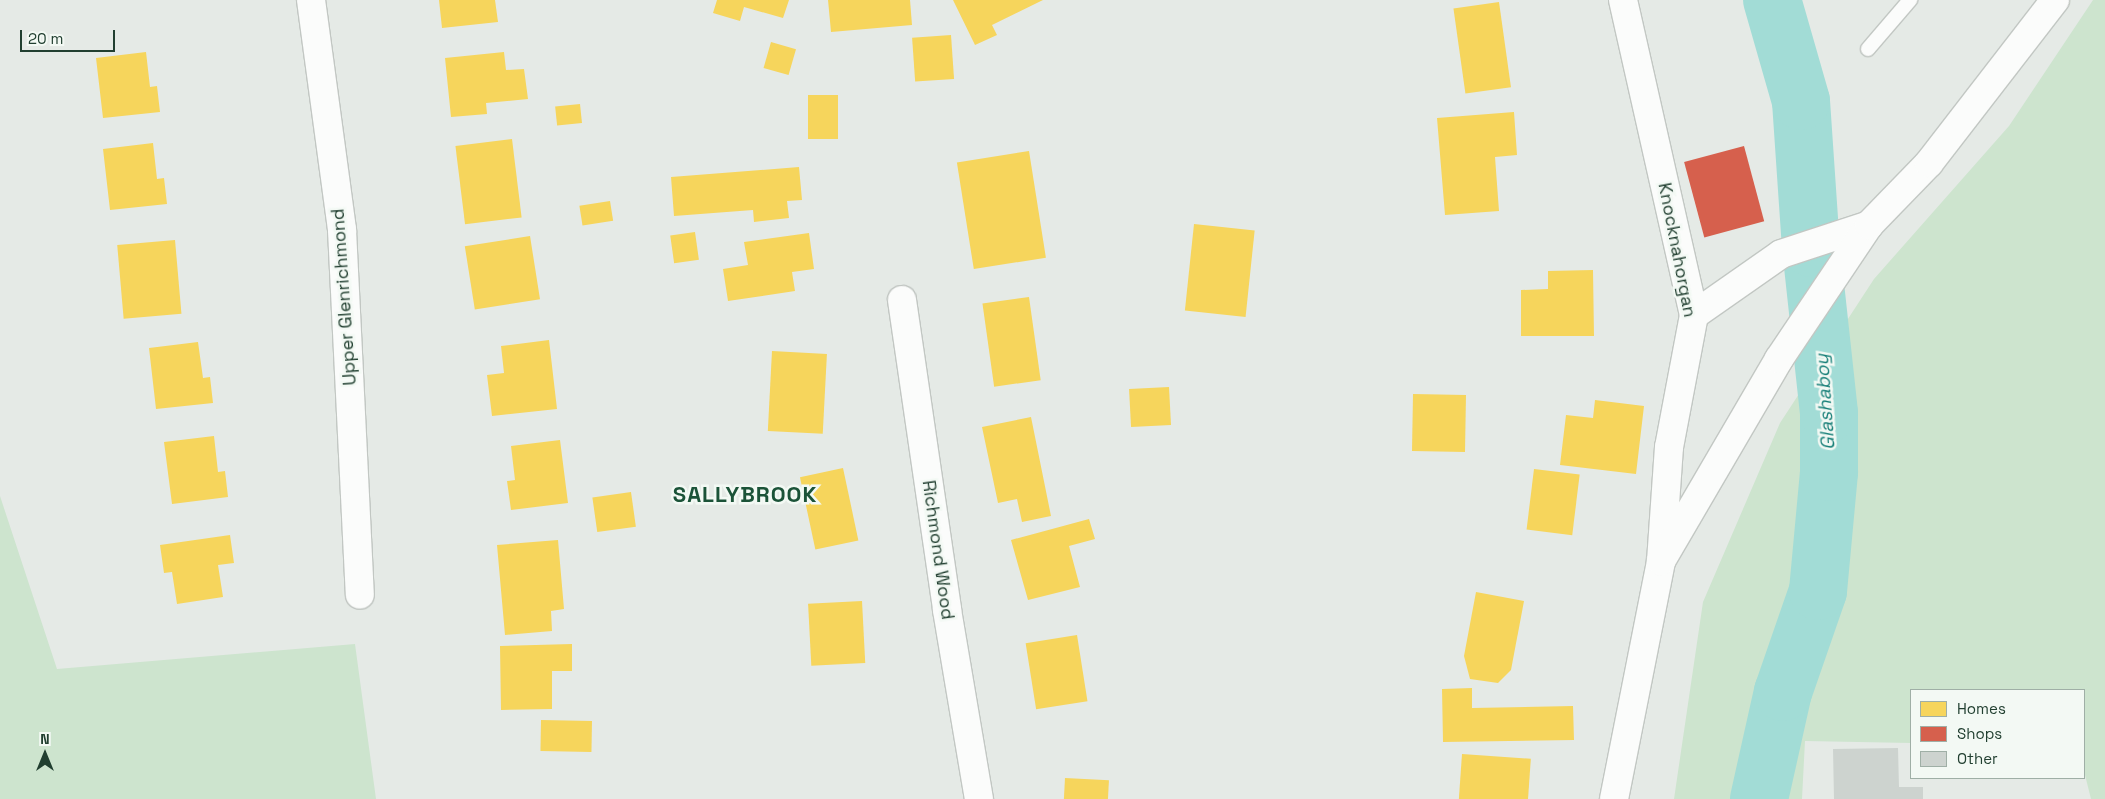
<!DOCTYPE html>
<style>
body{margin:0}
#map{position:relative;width:2105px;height:799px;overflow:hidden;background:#e5eae6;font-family:"Space Grotesk",sans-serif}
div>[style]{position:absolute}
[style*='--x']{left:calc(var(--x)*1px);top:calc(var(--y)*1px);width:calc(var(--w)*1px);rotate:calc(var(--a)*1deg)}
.green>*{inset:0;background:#cde4ce}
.homes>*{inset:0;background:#f6d55c;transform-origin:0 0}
.shops>*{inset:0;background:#d6604d;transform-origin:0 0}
.river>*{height:58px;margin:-29px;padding:0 29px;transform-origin:29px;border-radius:29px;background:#a2dcd6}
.building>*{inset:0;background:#cdd3cf}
.roads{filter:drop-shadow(1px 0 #c2c7c3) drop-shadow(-1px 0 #c2c7c3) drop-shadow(0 1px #c2c7c3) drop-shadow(0 -1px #c2c7c3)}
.service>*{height:14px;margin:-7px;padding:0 7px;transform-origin:7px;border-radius:7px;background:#fbfcfb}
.minor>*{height:28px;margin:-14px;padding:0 14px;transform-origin:14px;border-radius:14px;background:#fbfcfb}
.secondary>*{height:28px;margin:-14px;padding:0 14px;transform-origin:14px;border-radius:14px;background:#fbfcfb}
span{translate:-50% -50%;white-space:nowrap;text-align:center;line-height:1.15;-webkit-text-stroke:5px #f3f9f4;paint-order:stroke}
.street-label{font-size:18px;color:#213f30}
.water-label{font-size:19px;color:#177f78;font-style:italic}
.district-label{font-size:22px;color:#1b5338;font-weight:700;letter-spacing:1px}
.legend{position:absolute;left:1910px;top:689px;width:175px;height:90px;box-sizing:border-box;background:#f3f9f4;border:1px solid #9fafa6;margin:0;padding:6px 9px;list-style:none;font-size:15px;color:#213f30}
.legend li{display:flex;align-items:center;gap:10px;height:25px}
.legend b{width:25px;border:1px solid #9fafa6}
.north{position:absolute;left:20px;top:729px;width:50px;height:50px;-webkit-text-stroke:4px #f3f9f4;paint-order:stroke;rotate:0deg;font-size:14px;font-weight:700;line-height:20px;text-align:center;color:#213f30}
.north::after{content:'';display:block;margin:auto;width:18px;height:22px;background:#213f30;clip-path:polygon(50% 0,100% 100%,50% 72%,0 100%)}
.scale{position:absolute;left:20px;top:30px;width:95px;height:22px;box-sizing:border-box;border:2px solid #213f30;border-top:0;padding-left:6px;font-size:15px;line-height:18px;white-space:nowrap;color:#213f30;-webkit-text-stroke:4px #f3f9f4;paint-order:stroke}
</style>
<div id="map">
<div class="green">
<div style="clip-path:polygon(2093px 0,2105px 0,2105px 799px,2091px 799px,2084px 771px,2084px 690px,1911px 690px,1911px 743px,1805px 741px,1802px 799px,1674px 799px,1703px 602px,1780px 423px,1874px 279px,2009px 126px)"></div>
<div style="clip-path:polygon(0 496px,57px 669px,355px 644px,376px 799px,0 799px)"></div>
</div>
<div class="homes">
<div style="clip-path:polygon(439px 0,495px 0,498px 22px,442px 28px)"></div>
<div style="clip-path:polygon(717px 0,789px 0,783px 18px,744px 7px,740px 21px,713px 13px)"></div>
<div style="clip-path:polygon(828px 0,910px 0,912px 25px,831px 32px)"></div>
<div style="clip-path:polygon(953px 0,1043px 0,992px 25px,997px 35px,975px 45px)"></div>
<div style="left:1499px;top:2px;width:86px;height:46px;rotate:82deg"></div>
<div style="left:951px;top:35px;width:44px;height:39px;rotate:86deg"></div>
<div style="left:771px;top:42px;width:26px;height:27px;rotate:16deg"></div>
<div style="clip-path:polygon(146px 52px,150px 87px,157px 86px,160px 112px,103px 118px,96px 58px)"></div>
<div style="clip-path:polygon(504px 52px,506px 70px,524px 69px,528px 99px,486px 103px,487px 114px,451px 117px,445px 58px)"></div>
<div style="left:808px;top:95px;width:30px;height:44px"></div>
<div style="left:580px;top:104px;width:19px;height:25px;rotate:84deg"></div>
<div style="clip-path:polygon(1514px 112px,1517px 155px,1495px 157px,1499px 211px,1445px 215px,1437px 118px)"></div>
<div style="left:512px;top:139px;width:79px;height:57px;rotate:83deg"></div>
<div style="clip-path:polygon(153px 143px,157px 179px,164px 178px,167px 204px,110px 210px,103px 149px)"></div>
<div style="left:1029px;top:151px;width:108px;height:73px;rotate:81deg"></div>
<div style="clip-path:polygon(799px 167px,802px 200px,787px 201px,789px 218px,754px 222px,753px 210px,674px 216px,671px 177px)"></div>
<div style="left:610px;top:201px;width:20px;height:31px;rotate:81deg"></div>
<div style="left:1194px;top:224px;width:61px;height:87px;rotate:6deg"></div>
<div style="left:695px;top:232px;width:28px;height:25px;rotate:82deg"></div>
<div style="clip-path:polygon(809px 233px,814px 269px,792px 272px,795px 291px,728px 301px,723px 269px,748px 265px,744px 242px)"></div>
<div style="left:530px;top:236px;width:64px;height:66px;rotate:81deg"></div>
<div style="left:175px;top:240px;width:74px;height:58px;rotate:85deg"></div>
<div style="clip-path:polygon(1593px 270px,1594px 336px,1521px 336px,1521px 290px,1548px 289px,1548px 271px)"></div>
<div style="left:1029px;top:297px;width:84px;height:47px;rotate:82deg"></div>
<div style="clip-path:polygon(549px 340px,557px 409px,492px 416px,487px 375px,504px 373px,501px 346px)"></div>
<div style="clip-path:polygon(198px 342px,203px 378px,210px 377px,213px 403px,156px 409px,149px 348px)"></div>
<div style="left:772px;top:351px;width:55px;height:80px;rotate:3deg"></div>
<div style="left:1169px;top:387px;width:38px;height:40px;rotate:87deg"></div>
<div style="left:1413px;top:394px;width:53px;height:57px;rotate:1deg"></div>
<div style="clip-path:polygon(1595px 400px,1644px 406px,1636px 474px,1560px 465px,1566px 415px,1593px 418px)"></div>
<div style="clip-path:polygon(1031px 417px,1051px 516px,1022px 522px,1017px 499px,998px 503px,982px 427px)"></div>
<div style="clip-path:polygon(214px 436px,218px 472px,225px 471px,228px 497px,172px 504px,164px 442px)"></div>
<div style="clip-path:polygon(560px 440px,568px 503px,511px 510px,507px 481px,515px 480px,511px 446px)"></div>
<div style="left:843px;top:468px;width:74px;height:44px;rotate:78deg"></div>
<div style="left:1534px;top:469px;width:46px;height:61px;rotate:7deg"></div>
<div style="left:631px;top:492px;width:35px;height:39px;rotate:82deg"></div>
<div style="clip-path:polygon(1089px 519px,1095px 539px,1069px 546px,1080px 587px,1028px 600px,1011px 540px)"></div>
<div style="clip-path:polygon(230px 535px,234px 563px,218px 565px,223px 597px,177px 604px,172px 572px,164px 573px,160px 545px)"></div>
<div style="clip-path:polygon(558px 540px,564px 609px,551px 611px,552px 631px,505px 635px,497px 545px)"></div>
<div style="clip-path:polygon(1476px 592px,1524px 601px,1511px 670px,1498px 683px,1470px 679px,1464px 656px)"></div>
<div style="left:862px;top:601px;width:62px;height:54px;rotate:87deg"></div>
<div style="left:1077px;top:635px;width:67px;height:52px;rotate:81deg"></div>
<div style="clip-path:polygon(572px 644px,572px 671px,552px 671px,552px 709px,501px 710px,500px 646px)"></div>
<div style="clip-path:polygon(1472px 688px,1472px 708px,1573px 706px,1574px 740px,1443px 742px,1442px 689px)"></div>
<div style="left:541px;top:720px;width:51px;height:31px;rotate:1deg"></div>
<div style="left:1462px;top:754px;width:69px;height:45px;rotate:4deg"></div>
<div style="left:1065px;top:778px;width:44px;height:21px;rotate:3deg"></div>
</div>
<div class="shops">
<div style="left:1744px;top:146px;width:78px;height:62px;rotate:75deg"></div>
</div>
<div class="river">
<div style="--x:1759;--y:799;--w:110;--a:-77.4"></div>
<div style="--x:1783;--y:692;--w:107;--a:-70.9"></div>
<div style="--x:1818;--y:591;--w:120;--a:-84.7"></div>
<div style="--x:1829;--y:472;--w:59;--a:-90"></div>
<div style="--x:1829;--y:413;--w:166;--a:-96.2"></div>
<div style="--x:1811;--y:248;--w:147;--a:-93.9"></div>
<div style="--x:1801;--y:101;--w:105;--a:-106"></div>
</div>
<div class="building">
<div style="clip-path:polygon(1898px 748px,1899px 787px,1923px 787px,1923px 799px,1834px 799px,1833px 749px)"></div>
</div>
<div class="roads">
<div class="service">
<div style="--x:1868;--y:49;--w:65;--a:-49.4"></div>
</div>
<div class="minor">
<div style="--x:311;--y:0;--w:232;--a:82.3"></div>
<div style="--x:342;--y:230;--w:365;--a:87.2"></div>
<div style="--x:1623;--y:0;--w:323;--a:77.3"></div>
<div style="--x:1694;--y:315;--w:134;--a:100.7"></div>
<div style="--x:1669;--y:447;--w:114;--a:94"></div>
<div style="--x:902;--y:300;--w:313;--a:81.7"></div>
<div style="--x:947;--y:610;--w:192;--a:80.4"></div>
<div style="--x:1694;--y:315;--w:106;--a:-35"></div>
<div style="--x:1781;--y:254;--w:93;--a:-18.2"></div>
</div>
<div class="secondary">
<div style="--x:1614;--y:799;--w:243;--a:-78.8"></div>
<div style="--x:1661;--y:561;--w:234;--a:-59.7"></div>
<div style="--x:1779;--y:359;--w:161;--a:-56.1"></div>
<div style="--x:1869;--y:225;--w:86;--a:-45.9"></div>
<div style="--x:1929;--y:163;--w:206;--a:-52.3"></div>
</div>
</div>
<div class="street-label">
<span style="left:1677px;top:250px;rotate:79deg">Knocknahorgan</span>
<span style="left:344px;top:297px;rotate:-94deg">Upper Glenrichmond</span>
<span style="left:938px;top:550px;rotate:82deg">Richmond Wood</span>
</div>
<div class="water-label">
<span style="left:1825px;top:402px;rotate:-94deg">Glashaboy</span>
</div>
<div class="district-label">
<span style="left:745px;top:495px">SALLYBROOK</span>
</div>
<ul class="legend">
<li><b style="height:14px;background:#f6d55c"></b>Homes</li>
<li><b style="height:14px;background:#d6604d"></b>Shops</li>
<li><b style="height:14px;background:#cdd3cf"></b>Other</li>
</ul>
<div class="north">N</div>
<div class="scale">20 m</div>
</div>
